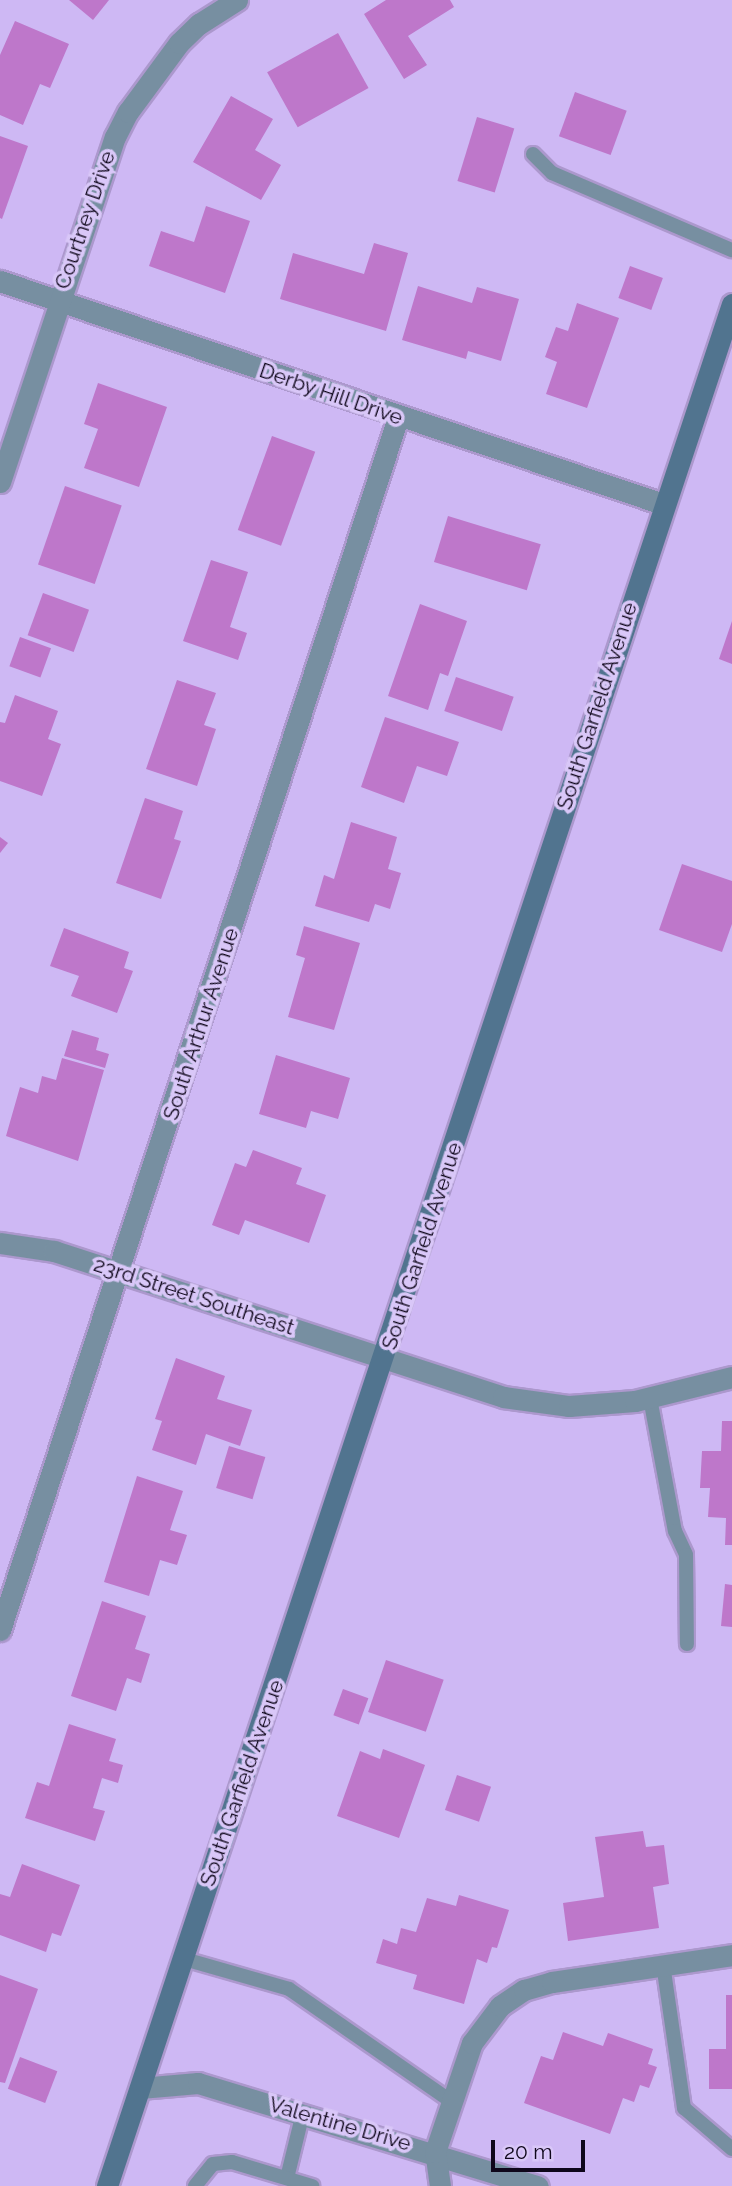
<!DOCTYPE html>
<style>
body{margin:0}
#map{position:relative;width:732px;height:2186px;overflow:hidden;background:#ceb8f4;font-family:Raleway,sans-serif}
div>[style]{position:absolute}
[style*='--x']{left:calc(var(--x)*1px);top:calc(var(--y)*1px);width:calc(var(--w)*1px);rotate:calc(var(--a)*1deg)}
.building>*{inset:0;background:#be77ca;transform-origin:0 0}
.roads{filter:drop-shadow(2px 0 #ac98cd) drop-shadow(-2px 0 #ac98cd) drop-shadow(0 2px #ac98cd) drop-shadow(0 -2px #ac98cd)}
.lane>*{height:14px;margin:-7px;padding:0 7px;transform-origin:7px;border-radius:7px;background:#778fa1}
.street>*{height:21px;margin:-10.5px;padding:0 10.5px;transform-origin:10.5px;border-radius:10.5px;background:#778fa1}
.secondary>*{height:21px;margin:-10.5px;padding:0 10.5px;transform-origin:10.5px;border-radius:10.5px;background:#51748f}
span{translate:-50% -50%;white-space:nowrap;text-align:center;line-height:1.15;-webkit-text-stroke:7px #d9c7f8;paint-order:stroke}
.street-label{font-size:21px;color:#0f071b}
.scale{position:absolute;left:491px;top:2140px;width:94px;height:32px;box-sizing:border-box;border:4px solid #0f071b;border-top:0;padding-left:9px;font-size:21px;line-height:24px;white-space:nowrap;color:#0f071b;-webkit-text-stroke:5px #d9c7f8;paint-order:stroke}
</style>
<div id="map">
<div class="building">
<div style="clip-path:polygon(69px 0,109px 0,93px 20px)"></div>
<div style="clip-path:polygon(386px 0,450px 0,454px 7px,408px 36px,427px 65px,404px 79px,364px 14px)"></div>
<div style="clip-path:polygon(15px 21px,69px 44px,50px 88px,40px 84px,23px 125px,0 115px,0 55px)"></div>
<div style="left:338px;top:33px;width:63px;height:81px;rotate:61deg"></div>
<div style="left:575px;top:92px;width:55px;height:47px;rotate:20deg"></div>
<div style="clip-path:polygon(231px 96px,273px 119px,255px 150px,281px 165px,261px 200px,193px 162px)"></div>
<div style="left:477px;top:117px;width:39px;height:67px;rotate:17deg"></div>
<div style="clip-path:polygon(0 136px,28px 146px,2px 219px,0 218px)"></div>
<div style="clip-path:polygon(206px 206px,250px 221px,225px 293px,149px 266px,161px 231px,194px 242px)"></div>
<div style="clip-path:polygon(374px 243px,408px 253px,386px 331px,280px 299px,293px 253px,364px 274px)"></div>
<div style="left:630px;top:266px;width:35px;height:34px;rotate:20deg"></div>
<div style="clip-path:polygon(418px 286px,472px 303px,477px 287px,519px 299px,501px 361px,468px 351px,466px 359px,402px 340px)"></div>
<div style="clip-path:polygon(577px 303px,619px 318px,587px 408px,546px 394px,557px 362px,545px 357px,556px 327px,568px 331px)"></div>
<div style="clip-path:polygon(98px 383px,167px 407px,139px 487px,84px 468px,98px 429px,84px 424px)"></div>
<div style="left:272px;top:436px;width:46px;height:100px;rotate:20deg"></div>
<div style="left:65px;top:486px;width:60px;height:83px;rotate:19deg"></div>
<div style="left:448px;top:516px;width:97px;height:48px;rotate:17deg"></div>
<div style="clip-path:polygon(211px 560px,248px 572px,230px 627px,247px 633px,238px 660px,183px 641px)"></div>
<div style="left:43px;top:593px;width:49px;height:45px;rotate:20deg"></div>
<div style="clip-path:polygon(420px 604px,467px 621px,448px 676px,440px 673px,428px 710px,388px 696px)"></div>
<div style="clip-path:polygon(732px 621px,732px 664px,719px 659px)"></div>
<div style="left:20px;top:637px;width:33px;height:31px;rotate:20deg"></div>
<div style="left:456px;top:677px;width:61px;height:36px;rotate:19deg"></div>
<div style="clip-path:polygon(177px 680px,216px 693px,204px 725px,216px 729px,197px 786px,146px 769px)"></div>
<div style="clip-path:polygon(15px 695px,58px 711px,48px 739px,61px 744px,42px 796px,0 781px,0 722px,5px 723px)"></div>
<div style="clip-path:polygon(385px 717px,459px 742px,447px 776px,417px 766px,404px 803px,361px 787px)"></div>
<div style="clip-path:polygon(145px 798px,183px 811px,174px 839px,181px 841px,161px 899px,116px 883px)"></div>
<div style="clip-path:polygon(351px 822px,397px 837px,388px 869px,401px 873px,390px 909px,375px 904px,369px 922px,315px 906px,324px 875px,334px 879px)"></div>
<div style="clip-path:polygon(0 837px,8px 843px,0 853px)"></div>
<div style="clip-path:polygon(682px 864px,732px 881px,732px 924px,722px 952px,659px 930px)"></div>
<div style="clip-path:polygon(304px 926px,360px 943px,334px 1030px,288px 1017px,305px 958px,296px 955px)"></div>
<div style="clip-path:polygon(64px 928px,129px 952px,124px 968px,133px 971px,117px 1013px,71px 996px,79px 976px,50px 966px)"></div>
<div style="clip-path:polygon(72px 1030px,99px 1038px,96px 1050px,109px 1054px,105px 1068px,64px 1056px)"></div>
<div style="clip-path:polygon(276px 1055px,350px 1078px,338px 1119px,311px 1111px,306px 1128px,259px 1114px)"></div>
<div style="clip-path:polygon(62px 1058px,104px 1070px,78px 1161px,6px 1136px,20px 1087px,38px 1093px,42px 1076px,56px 1080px)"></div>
<div style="clip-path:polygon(253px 1150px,302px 1168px,296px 1184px,326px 1195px,309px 1243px,245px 1220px,239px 1235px,212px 1225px,235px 1163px,246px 1167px)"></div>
<div style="clip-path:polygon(176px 1358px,225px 1376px,217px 1399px,252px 1410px,240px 1446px,206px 1434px,196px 1465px,152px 1450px,162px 1421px,155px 1419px)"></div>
<div style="clip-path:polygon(722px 1421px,732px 1421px,732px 1545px,725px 1545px,726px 1518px,708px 1517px,710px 1488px,700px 1488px,702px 1451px,721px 1451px)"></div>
<div style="left:229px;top:1446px;width:38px;height:44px;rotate:17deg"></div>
<div style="clip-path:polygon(137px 1476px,183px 1491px,170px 1530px,187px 1535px,177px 1565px,160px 1560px,149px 1596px,104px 1582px)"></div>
<div style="clip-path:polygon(725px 1584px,732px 1585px,732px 1627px,721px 1626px)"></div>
<div style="clip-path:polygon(102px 1601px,146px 1616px,135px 1649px,150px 1654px,141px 1683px,127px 1678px,116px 1711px,71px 1696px)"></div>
<div style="left:386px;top:1660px;width:61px;height:55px;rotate:19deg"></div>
<div style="left:343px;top:1689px;width:27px;height:28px;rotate:20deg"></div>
<div style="clip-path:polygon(69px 1724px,116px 1739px,109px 1761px,123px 1765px,118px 1783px,102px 1778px,93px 1808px,105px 1811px,95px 1841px,25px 1818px,37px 1782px,49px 1786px)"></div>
<div style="clip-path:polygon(383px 1749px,425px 1765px,399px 1838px,337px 1816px,360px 1751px,380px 1759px)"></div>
<div style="left:457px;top:1775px;width:36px;height:37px;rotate:19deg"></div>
<div style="clip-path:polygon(643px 1831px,646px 1847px,664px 1845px,669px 1884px,653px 1887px,659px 1928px,568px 1941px,563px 1903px,604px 1897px,595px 1837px)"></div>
<div style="clip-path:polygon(22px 1864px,80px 1885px,61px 1936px,52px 1933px,46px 1952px,0 1935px,0 1894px,10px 1897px)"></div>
<div style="clip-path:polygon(459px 1895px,509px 1910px,497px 1948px,492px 1947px,487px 1963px,477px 1959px,464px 2004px,413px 1989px,417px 1975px,376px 1963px,383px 1939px,397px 1944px,401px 1928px,416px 1932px,427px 1898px,456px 1906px)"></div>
<div style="clip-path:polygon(0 1975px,38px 1989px,5px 2083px,0 2082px)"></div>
<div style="clip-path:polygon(726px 1995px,732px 1995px,732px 2089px,709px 2089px,709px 2049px,726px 2049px)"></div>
<div style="clip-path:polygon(563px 2032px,603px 2046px,608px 2033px,653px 2049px,648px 2064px,657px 2067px,649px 2088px,640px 2085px,634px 2102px,623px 2098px,610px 2134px,524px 2103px,541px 2056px,553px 2060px)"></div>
<div style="left:20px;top:2057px;width:40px;height:34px;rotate:21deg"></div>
</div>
<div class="roads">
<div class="lane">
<div style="--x:533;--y:154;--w:27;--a:45"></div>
<div style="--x:552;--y:173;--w:196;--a:23.2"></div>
<div style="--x:650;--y:1398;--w:135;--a:79.4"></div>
<div style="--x:675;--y:1531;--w:26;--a:65"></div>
<div style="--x:686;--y:1555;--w:89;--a:89.4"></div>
<div style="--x:184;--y:1959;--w:109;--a:15.9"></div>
<div style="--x:289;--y:1989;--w:198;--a:34.7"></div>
<div style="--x:663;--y:1964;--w:146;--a:81.7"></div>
<div style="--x:684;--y:2108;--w:63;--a:40.5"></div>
<div style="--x:287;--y:2178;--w:67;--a:-76.2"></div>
<div style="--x:195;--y:2186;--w:28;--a:-51"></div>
<div style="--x:213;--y:2164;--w:19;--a:-6"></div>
<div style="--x:232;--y:2162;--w:84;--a:16.7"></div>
</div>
<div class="street">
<div style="--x:0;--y:281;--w:699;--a:18.59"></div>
<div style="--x:0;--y:482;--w:364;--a:-71.6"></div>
<div style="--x:115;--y:137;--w:28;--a:-63"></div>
<div style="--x:128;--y:112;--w:86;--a:-53.5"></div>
<div style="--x:179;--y:43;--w:28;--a:-44"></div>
<div style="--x:199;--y:24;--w:45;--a:-32.3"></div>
<div style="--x:0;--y:1243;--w:55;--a:8.4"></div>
<div style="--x:54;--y:1251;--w:472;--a:18"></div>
<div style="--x:503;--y:1397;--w:67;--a:7.8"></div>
<div style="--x:569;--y:1406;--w:66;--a:-4.3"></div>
<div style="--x:635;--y:1401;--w:100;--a:-13.9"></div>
<div style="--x:0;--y:1630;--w:1277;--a:-71.83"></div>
<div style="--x:140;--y:2088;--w:58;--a:-4.9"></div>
<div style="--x:198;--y:2083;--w:355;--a:16.9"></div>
<div style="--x:440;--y:2186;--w:34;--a:-98"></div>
<div style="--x:435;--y:2152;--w:115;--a:-71.3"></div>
<div style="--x:472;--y:2043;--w:46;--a:-52.9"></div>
<div style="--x:500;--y:2006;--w:29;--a:-34"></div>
<div style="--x:524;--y:1990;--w:29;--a:-16"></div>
<div style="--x:552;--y:1982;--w:182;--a:-8.5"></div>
</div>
<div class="secondary">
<div style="--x:107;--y:2186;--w:1983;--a:-71.63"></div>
</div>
</div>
<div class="street-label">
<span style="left:85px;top:220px;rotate:-71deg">Courtney Drive</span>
<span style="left:331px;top:394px;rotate:19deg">Derby Hill Drive</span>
<span style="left:597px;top:706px;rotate:-72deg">South Garfield Avenue</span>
<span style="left:201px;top:1024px;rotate:-72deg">South Arthur Avenue</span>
<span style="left:422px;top:1246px;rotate:-72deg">South Garfield Avenue</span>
<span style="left:194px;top:1296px;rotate:18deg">23rd Street Southeast</span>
<span style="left:242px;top:1783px;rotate:-71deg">South Garfield Avenue</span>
<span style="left:340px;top:2124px;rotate:16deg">Valentine Drive</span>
</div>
<div class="scale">20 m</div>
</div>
